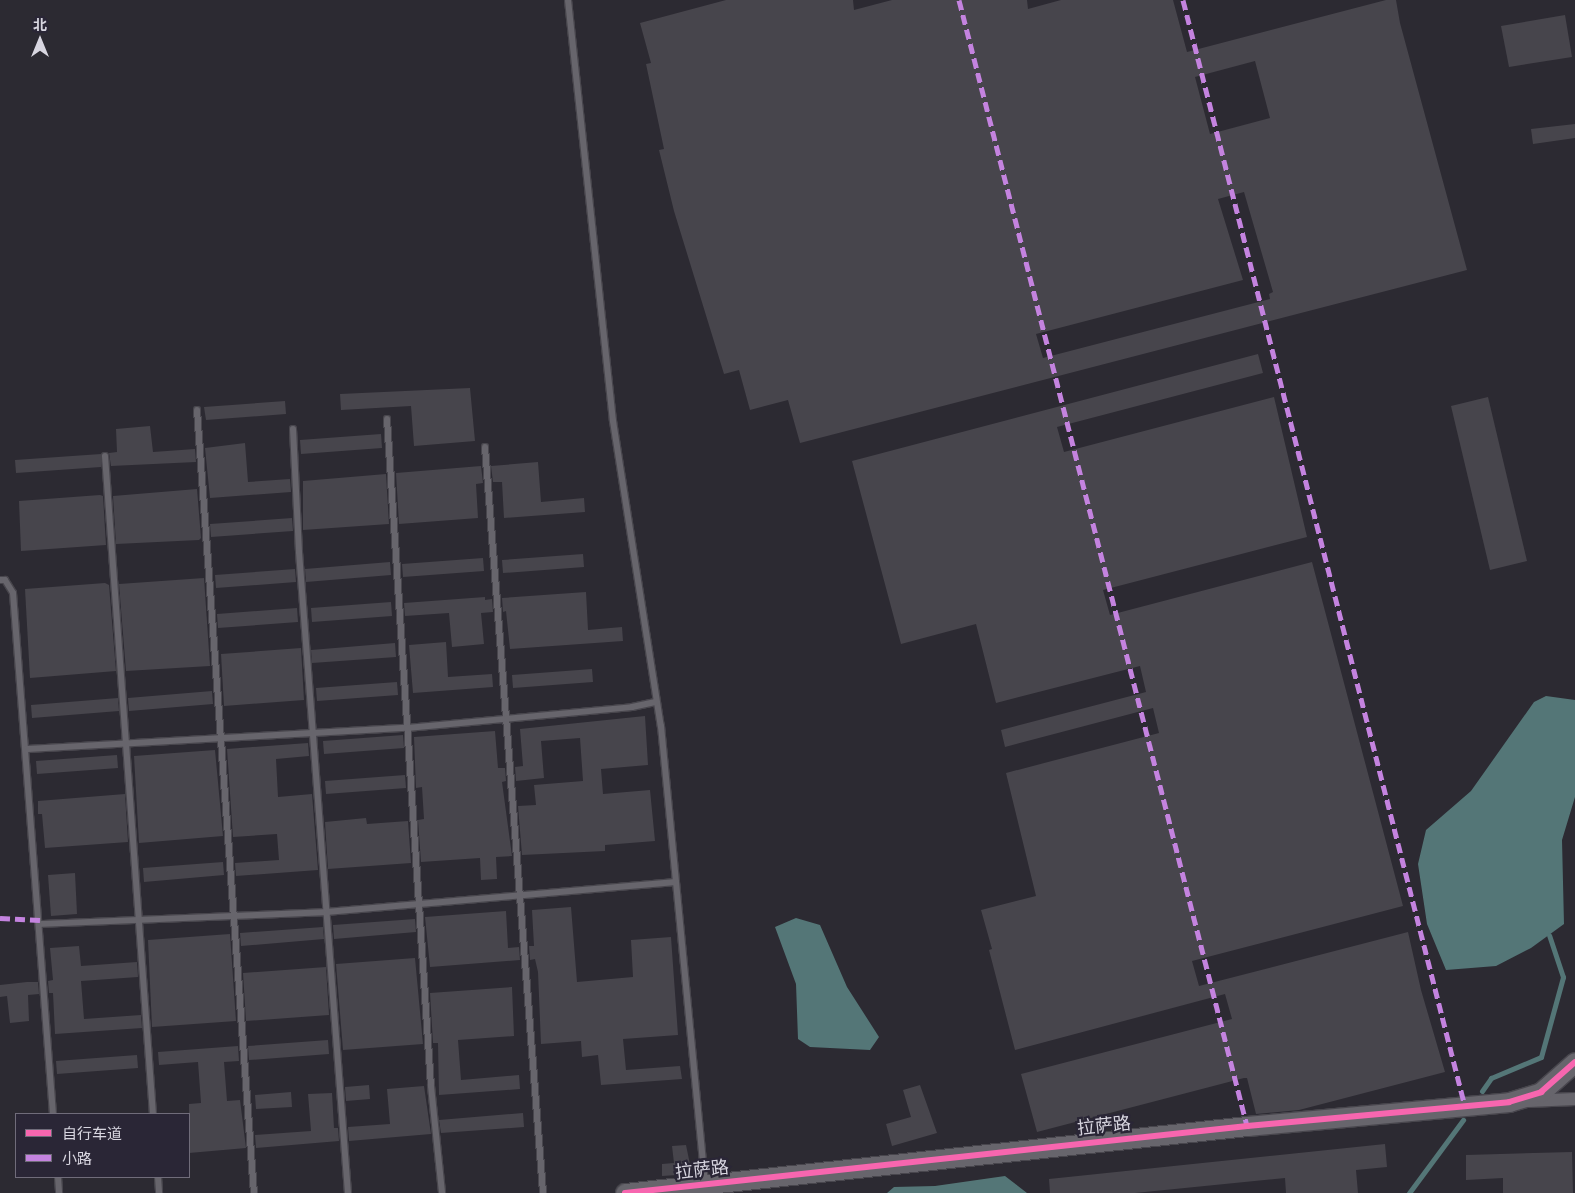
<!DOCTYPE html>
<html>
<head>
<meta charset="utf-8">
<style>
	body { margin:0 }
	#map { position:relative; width:1575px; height:1193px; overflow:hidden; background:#2c2a32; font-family:"DM Sans","Noto Sans SC",sans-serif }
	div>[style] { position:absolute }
	.water>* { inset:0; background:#547677 }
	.stream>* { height:5px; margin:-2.5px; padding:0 2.5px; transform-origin:2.5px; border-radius:2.5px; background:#547677 }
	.building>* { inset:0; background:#47454c }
	.roads { filter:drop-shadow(1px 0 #48464d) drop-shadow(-1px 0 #48464d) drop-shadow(0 1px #48464d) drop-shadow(0 -1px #48464d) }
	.lane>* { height:6px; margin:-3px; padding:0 3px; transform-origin:3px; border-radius:3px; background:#67656c }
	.street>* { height:12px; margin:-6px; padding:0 6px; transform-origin:6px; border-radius:6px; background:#67656c }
	.secondary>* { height:19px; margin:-9.5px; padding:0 9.5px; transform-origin:9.5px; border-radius:9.5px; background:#67656c }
	.quiet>* { height:5px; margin-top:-2.5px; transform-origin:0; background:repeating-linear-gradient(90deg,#c483df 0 10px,transparent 0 15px) }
	.cycleway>* { height:6px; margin:-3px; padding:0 3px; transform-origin:3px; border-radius:3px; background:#f766af }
	span { translate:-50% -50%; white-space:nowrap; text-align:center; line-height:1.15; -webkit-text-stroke:4.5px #2a2636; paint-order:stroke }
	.street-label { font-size:18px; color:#d8d6e0 }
	.legend { position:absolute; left:15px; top:1113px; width:175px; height:65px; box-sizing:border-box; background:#2a2636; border:1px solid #706c7a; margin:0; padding:6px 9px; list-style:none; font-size:15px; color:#d8d6e0 }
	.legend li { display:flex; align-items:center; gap:10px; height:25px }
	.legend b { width:25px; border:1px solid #706c7a }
	.north { position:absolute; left:15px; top:15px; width:50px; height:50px; -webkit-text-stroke:4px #2a2636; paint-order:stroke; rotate:0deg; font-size:14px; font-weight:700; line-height:20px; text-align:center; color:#d8d6e0 }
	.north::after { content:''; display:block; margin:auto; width:18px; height:22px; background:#d8d6e0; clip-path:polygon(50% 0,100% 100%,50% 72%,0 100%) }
</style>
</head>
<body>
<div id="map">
	<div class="water">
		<i style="clip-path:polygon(1546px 696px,1575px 700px,1575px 797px,1562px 840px,1564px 924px,1531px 948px,1496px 966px,1446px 970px,1427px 924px,1418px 864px,1426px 830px,1471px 791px,1534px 702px)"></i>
		<i style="clip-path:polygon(796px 918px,820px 925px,847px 987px,879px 1037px,870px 1050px,810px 1047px,798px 1039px,796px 984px,775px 927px)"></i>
		<i style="clip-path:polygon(1005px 1176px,1027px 1193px,887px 1193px,894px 1187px,935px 1186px)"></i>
	</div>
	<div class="stream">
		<i style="left:1482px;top:1091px;width:16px;rotate:-55deg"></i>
		<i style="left:1491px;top:1078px;width:54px;rotate:-22.8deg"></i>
		<i style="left:1541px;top:1057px;width:83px;rotate:-74.6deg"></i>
		<i style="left:1563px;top:977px;width:44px;rotate:-108.4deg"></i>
		<i style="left:1409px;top:1193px;width:91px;rotate:-53.5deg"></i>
	</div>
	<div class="building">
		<i style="clip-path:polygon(evenodd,726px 0,853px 0,854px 10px,892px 0,1027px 0,1028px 9px,1061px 0,1173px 0,1187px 52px,1386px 0,1396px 0,1400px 23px,1467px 270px,800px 443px,788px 400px,750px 410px,739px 370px,724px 374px,674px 211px,659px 150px,664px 149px,646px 64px,651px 63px,640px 23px,726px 0,1255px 61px,1270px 118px,1210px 134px,1195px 77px,1255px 61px,726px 0,1244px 192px,1273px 292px,1269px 294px,1270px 299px,1043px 358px,1036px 334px,1243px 280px,1218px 199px,1244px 192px)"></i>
		<i style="clip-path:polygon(1565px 15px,1572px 57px,1509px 67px,1501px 26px)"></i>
		<i style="clip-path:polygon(1575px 124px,1575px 138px,1533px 144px,1531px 129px)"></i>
		<i style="clip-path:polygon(1258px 354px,1263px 373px,1057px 427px,1064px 452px,1274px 397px,1307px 537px,1103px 590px,1110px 615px,1312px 562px,1403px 906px,1192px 961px,1199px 986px,1408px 932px,1421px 990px,1445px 1072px,1299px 1110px,1256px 1114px,1247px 1078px,1244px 1078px,1037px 1132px,1021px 1074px,1232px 1019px,1225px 994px,1015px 1050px,989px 950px,992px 949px,981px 910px,1036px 896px,1006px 773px,1159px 733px,1153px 708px,1005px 747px,1001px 730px,1146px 692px,1140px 666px,996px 703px,976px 624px,901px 644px,852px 461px)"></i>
		<i style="clip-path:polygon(470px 388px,475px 441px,414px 446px,411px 406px,341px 410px,340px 394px)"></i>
		<i style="clip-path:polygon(1488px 397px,1527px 561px,1490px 570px,1451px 406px)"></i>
		<i style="clip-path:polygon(285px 401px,286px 414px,206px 420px,204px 407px)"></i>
		<i style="clip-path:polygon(150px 426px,153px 452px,195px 449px,196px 462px,111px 466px,109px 453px,117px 452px,116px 429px)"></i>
		<i style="clip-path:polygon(381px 434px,382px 448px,301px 454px,300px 440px)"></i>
		<i style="clip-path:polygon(245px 443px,248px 482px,290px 479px,291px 492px,210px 498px,205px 448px)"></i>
		<i style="clip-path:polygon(101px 454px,101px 467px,16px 473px,15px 460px)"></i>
		<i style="clip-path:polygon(538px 462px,541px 502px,584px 498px,585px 512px,504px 518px,502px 482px,493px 482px,491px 466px)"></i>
		<i style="clip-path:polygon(481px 466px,483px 483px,476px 484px,478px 518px,399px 524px,396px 473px)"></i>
		<i style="clip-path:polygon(386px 474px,389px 524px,303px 530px,303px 481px)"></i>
		<i style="clip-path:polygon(197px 489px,201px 538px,199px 540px,116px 544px,113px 496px)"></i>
		<i style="clip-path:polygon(100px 495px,103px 496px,106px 545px,21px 551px,19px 501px)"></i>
		<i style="clip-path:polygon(292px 518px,293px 531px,211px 537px,210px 524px)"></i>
		<i style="clip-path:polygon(583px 554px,584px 567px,503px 573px,502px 560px)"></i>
		<i style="clip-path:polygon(483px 558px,484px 571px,403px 577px,402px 564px)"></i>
		<i style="clip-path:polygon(390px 562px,391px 575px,306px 582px,305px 569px)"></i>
		<i style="clip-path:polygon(295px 569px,296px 582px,216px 588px,215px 575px)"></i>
		<i style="clip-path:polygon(204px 578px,210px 666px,126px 671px,119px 584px)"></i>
		<i style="clip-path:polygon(105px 583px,109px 585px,116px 671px,30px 678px,25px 589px)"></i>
		<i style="clip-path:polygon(586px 592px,588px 630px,622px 627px,623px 641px,510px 649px,506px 611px,503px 612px,502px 598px)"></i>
		<i style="clip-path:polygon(485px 597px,485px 600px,492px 599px,493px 612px,481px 613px,484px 644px,452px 647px,449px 613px,405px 616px,404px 603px)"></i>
		<i style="clip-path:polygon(391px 602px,392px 616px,312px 622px,311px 608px)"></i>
		<i style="clip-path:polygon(297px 608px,298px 622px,218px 628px,217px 614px)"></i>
		<i style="clip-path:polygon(446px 642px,448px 677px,492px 674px,493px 687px,413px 693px,409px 645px)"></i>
		<i style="clip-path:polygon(395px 643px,396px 657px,312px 663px,311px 650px)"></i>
		<i style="clip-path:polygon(301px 648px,304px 700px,224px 706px,221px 654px)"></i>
		<i style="clip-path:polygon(592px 669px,593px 682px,513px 688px,512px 675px)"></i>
		<i style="clip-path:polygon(397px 682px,398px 695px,317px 701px,316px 688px)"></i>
		<i style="clip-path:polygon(212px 691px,213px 704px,129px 711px,128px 698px)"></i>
		<i style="clip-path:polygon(118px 698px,119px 711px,32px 718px,31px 705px)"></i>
		<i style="clip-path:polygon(645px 716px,648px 765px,601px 769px,603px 794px,650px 790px,655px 841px,605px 845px,605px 851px,522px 855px,518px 806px,536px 805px,534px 785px,583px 781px,580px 738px,541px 741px,544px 778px,516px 781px,515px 767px,523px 766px,520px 729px)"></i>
		<i style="clip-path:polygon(495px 731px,498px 768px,505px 768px,506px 781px,502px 782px,512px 856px,496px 857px,497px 879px,481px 880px,480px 858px,421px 862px,418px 820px,424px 819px,422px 787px,416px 788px,414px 737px)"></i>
		<i style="clip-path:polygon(403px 735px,404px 748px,324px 754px,323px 741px)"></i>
		<i style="clip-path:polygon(308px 743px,309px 756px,276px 759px,278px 797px,312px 794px,318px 870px,236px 876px,235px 863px,279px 860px,277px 834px,233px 837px,227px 749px)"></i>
		<i style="clip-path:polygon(215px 750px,223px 836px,139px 843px,134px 756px)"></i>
		<i style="clip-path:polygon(117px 755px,118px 768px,37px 774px,36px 761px)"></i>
		<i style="clip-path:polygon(405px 775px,406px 788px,326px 794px,325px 781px)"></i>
		<i style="clip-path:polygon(125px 794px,128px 842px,45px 848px,42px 814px,38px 814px,38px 801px)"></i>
		<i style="clip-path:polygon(366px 818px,367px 824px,408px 821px,411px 863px,328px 869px,325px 822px)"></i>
		<i style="clip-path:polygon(223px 862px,224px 875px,144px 882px,143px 868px)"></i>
		<i style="clip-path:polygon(75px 873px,77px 914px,51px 916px,48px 875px)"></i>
		<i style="clip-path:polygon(571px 907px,577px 982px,633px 977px,631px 940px,671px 937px,678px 1035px,623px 1039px,626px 1070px,680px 1066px,682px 1079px,601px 1085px,598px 1055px,582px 1057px,581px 1041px,541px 1044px,538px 972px,535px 959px,530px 960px,529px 946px,534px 946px,532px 910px)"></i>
		<i style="clip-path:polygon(506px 911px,508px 948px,519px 947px,520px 960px,430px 967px,425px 917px)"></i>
		<i style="clip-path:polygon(415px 919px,416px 932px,334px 939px,333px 925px)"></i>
		<i style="clip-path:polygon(323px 927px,324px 939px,241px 946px,240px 933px)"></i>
		<i style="clip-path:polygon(230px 934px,236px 1021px,152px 1027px,148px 940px)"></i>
		<i style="clip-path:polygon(79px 946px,81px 966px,137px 962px,138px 977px,81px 981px,84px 1019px,141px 1015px,142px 1028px,55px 1034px,53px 993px,49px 993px,48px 981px,53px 980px,50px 948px)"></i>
		<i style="clip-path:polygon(415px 958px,423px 1044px,343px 1050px,336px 964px)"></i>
		<i style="clip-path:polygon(326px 967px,329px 1015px,246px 1021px,243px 973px)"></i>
		<i style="clip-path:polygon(27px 982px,38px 982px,39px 994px,28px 995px,29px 1021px,10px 1023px,7px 996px,0 997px,0 985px)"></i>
		<i style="clip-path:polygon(512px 987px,514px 1036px,458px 1040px,461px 1080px,519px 1075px,520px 1089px,439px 1095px,438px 1043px,433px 1043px,430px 993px)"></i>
		<i style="clip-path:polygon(328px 1040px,329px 1054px,249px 1060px,248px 1046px)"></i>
		<i style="clip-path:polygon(238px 1046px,239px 1061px,224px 1062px,227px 1101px,240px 1100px,246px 1148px,189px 1153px,189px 1104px,201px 1103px,198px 1062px,159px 1065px,158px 1052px)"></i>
		<i style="clip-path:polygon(137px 1055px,138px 1068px,57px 1074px,56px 1061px)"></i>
		<i style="clip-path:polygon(369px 1085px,370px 1099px,346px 1101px,345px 1087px)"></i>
		<i style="clip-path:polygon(920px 1085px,937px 1133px,892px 1146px,886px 1124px,911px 1117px,903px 1090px)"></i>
		<i style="clip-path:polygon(424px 1086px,431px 1134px,349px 1141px,348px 1127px,390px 1124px,387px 1089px)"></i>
		<i style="clip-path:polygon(291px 1092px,292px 1107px,256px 1109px,255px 1095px)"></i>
		<i style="clip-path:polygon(332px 1093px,334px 1128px,338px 1128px,339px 1141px,256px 1148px,255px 1135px,311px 1131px,308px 1094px)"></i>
		<i style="clip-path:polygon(523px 1113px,524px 1127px,441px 1133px,439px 1120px)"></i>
		<i style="clip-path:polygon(1385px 1144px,1387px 1167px,1356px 1170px,1358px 1193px,1286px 1193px,1285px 1178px,1135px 1193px,1050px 1193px,1049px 1179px)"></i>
		<i style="clip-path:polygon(686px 1145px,692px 1174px,662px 1176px,662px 1164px,674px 1163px,672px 1146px)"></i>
		<i style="clip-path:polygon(1572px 1152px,1573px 1193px,1503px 1193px,1503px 1178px,1466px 1180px,1466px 1155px)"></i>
	</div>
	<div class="roads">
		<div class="lane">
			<i style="left:568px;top:0;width:423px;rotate:83.9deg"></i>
			<i style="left:613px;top:421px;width:309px;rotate:81.1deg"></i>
			<i style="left:661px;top:726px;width:459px;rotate:84.5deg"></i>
			<i style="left:197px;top:410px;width:785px;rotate:85.84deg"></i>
			<i style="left:387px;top:419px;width:668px;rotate:86.23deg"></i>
			<i style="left:431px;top:1086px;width:108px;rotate:84.1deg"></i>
			<i style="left:293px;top:429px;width:123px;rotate:87.2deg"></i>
			<i style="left:299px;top:552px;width:643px;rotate:85.63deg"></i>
			<i style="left:485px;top:447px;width:748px;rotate:85.55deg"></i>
			<i style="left:105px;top:456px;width:660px;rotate:85.83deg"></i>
			<i style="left:0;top:580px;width:5px"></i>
			<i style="left:5px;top:580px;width:15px;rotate:58deg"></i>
			<i style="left:13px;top:593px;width:523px;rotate:85.61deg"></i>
			<i style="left:26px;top:749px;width:382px;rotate:-3.2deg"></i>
			<i style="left:407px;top:728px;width:226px;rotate:-5.3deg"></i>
			<i style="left:632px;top:707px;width:25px;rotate:-12deg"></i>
			<i style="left:40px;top:924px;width:286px;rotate:-2.4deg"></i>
			<i style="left:326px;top:912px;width:351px;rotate:-4.9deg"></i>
			<i style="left:58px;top:1177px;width:16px;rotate:86deg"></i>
			<i style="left:158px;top:1177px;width:16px;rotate:86deg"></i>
		</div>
		<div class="street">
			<i style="left:1528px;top:1101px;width:47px;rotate:-2.4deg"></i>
		</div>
		<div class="secondary">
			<i style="left:625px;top:1193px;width:626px;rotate:-6.15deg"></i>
			<i style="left:1247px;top:1126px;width:263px;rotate:-5.2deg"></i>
			<i style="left:1509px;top:1102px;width:34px;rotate:-17deg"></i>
			<i style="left:1541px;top:1092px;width:45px;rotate:-41.4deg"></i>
		</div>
	</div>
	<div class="quiet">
		<i style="left:959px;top:0;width:1162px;rotate:75.65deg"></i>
		<i style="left:1183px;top:0;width:1141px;rotate:75.7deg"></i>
		<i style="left:0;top:918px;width:40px;rotate:2.9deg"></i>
	</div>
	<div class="cycleway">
		<i style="left:625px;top:1193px;width:626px;rotate:-6.15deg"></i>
		<i style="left:1247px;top:1126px;width:263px;rotate:-5.2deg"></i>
		<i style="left:1509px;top:1102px;width:34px;rotate:-17deg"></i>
		<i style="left:1541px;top:1092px;width:45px;rotate:-41.4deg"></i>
	</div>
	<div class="street-label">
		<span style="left:1104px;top:1126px;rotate:-6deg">拉萨路</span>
		<span style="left:702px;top:1170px;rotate:-6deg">拉萨路</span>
	</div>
	<ul class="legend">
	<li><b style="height:6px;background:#f766af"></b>自行车道</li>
	<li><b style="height:6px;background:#c483df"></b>小路</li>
	</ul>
	<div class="north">北</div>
</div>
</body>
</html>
